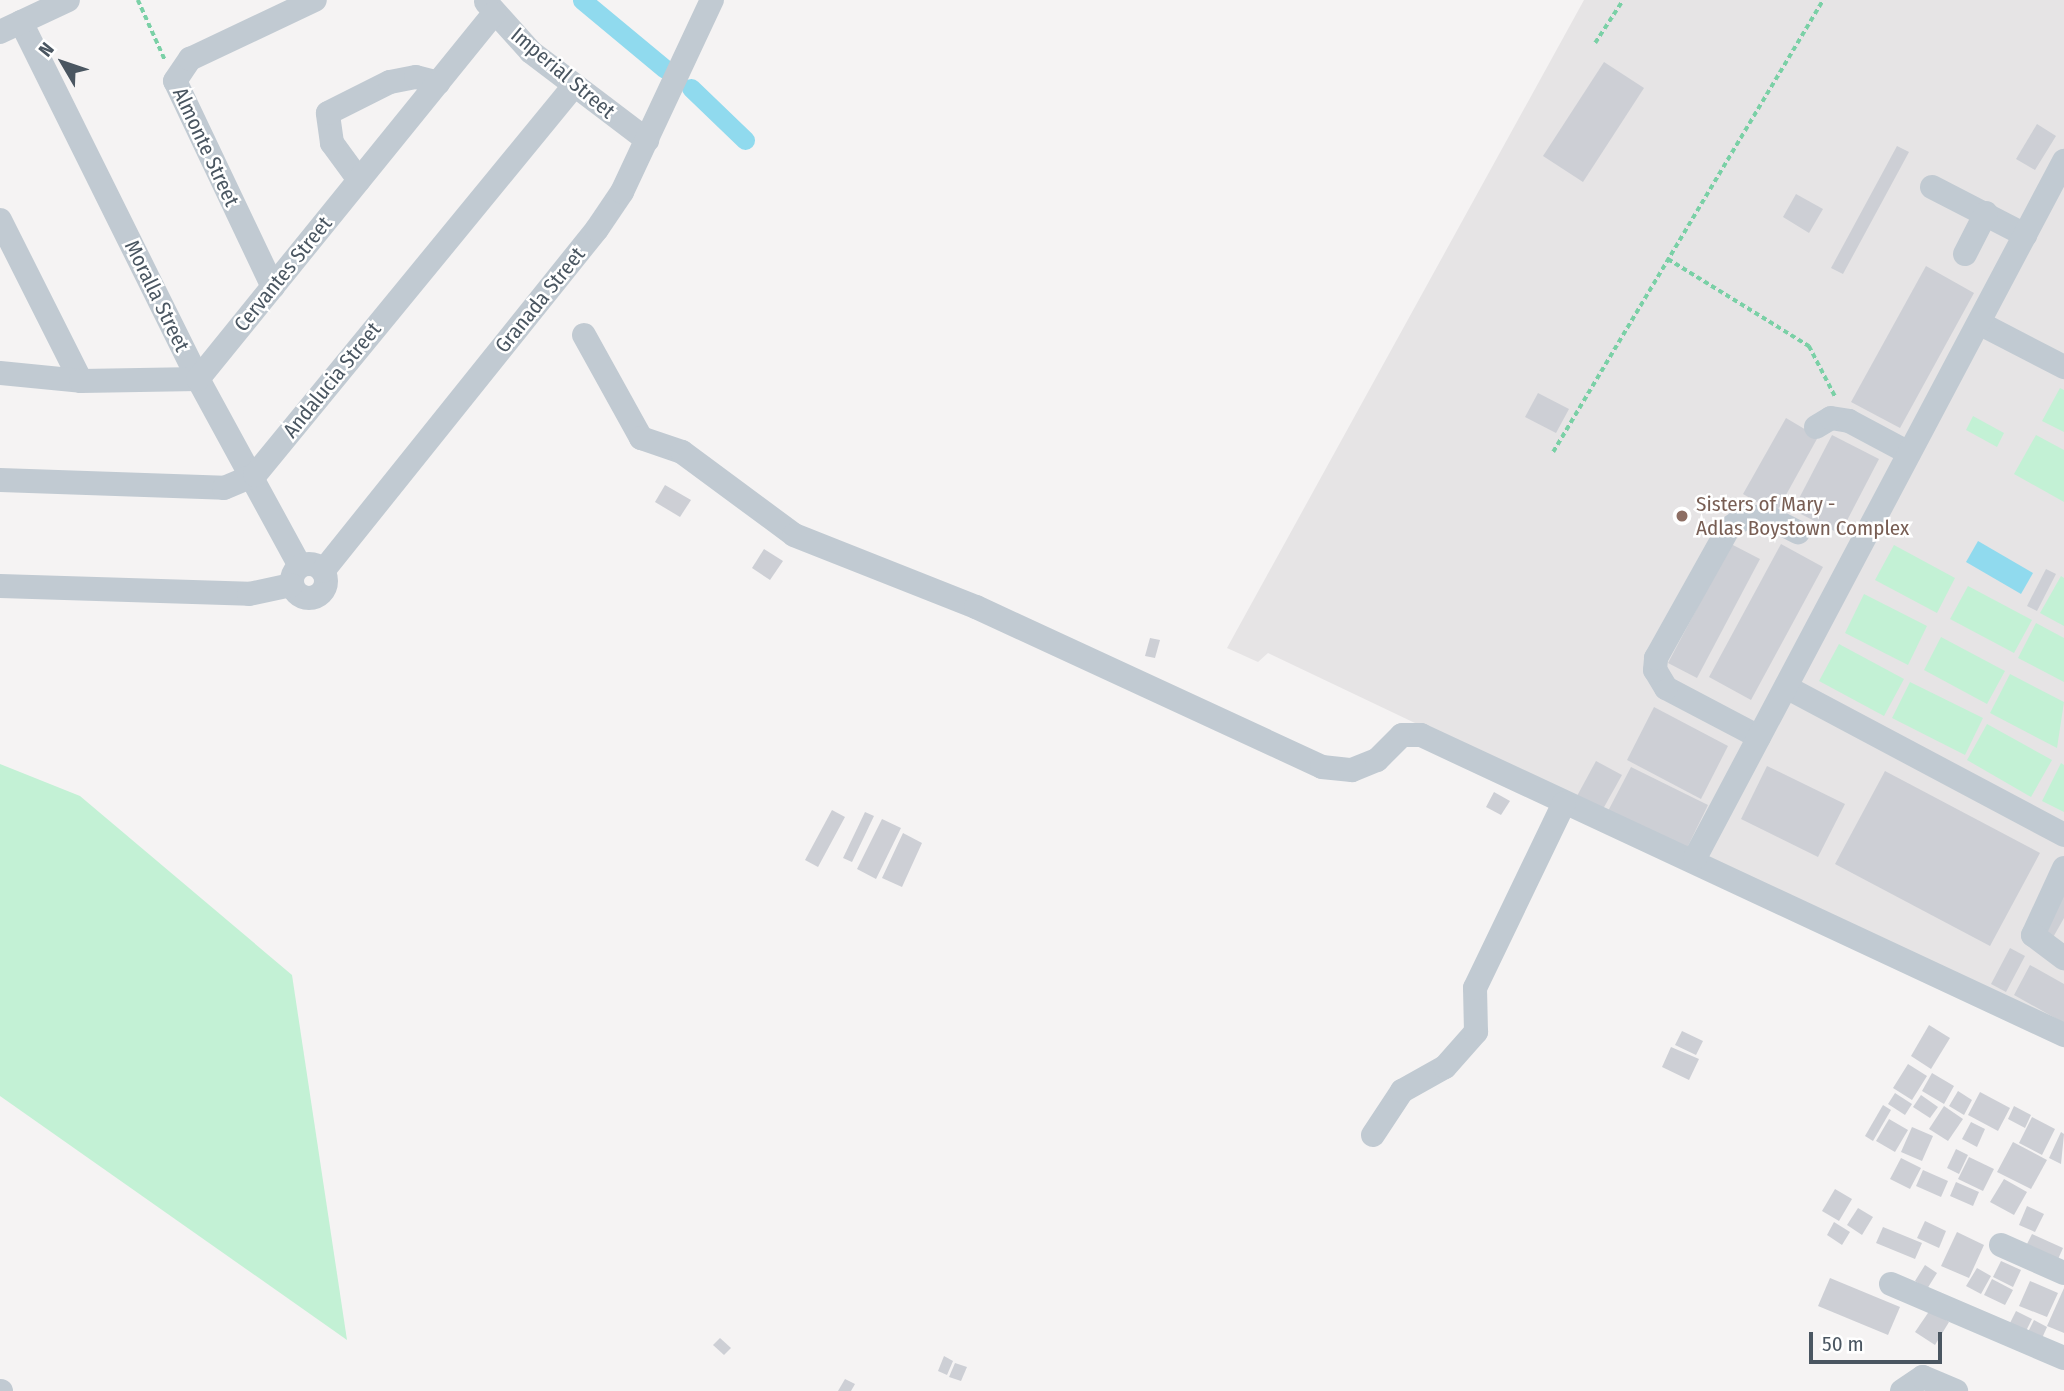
<!DOCTYPE html>
<html>
<head>
<meta charset="utf-8">
<style>
	body { margin:0 }
	#map { position:relative; width:2064px; height:1391px; overflow:hidden; background:#f5f3f3; font-family:"Fira Sans Condensed",sans-serif }
	div>[style] { position:absolute }
	.education>* { inset:0; background:#e6e4e5 }
	.green>* { inset:0; background:#c3f1d5 }
	.water>* { inset:0; background:#90daee }
	.canal>* { height:19px; margin:-9.5px; padding:0 9.5px; transform-origin:9.5px; border-radius:9.5px; background:#90daee }
	.building>* { inset:0; background:#cdcfd5 }
	.path>* { height:3.5px; margin-top:-1.75px; transform-origin:0; background:repeating-linear-gradient(90deg,#7ad0a6 0 5px,transparent 0 8.5px) }
	.minor>* { height:24px; margin:-12px; padding:0 12px; transform-origin:12px; border-radius:12px; background:#c1cad2 }
	.minor>.ring { margin:-12px; padding:0; box-sizing:content-box; background:none; border:24px solid #c1cad2; border-radius:50% }
	.dots>* { width:19px; height:19px; translate:-50% -50%; box-sizing:border-box; border:4px solid #fff; border-radius:50% }
	span { translate:-50% -50%; white-space:nowrap; text-align:center; line-height:1.15; -webkit-text-stroke:5px #fff; paint-order:stroke }
	.street-label { font-size:21px; color:#4a5661 }
	.education-label { font-size:21px; color:#785e54 }
	.left { translate:0 -50%; text-align:left }
	.north { position:absolute; left:28px; top:28px; width:70px; height:70px; -webkit-text-stroke:5px #fff; paint-order:stroke; rotate:309deg; font-size:19px; font-weight:700; line-height:28px; text-align:center; color:#4a5661 }
	.north::after { content:''; display:block; margin:auto; width:24px; height:32px; background:#4a5661; clip-path:polygon(50% 0,100% 100%,50% 72%,0 100%) }
	.scale { position:absolute; left:1809px; top:1332px; width:133px; height:32px; box-sizing:border-box; border:4px solid #4a5661; border-top:0; padding-left:9px; font-size:21px; line-height:24px; white-space:nowrap; color:#4a5661; -webkit-text-stroke:5px #fff; paint-order:stroke }
</style>
</head>
<body>
<div id="map">
	<div class="education">
		<i style="clip-path:polygon(1584px 0,2064px 0,2064px 1032px,1268px 653px,1258px 662px,1227px 648px)"></i>
	</div>
	<div class="green">
		<i style="clip-path:polygon(574px 0,589px 0,666px 63px,663px 73px)"></i>
		<i style="clip-path:polygon(2060px 388px,2064px 390px,2064px 432px,2042px 421px)"></i>
		<i style="clip-path:polygon(1973px 416px,2004px 433px,1997px 447px,1966px 430px)"></i>
		<i style="clip-path:polygon(2036px 435px,2064px 450px,2064px 502px,2014px 474px)"></i>
		<i style="clip-path:polygon(1894px 545px,1955px 578px,1937px 613px,1875px 580px)"></i>
		<i style="clip-path:polygon(2061px 576px,2064px 578px,2064px 626px,2040px 613px)"></i>
		<i style="clip-path:polygon(1968px 586px,2032px 620px,2014px 653px,1950px 619px)"></i>
		<i style="clip-path:polygon(1864px 594px,1927px 626px,1908px 665px,1845px 633px)"></i>
		<i style="clip-path:polygon(2036px 623px,2064px 638px,2064px 682px,2018px 658px)"></i>
		<i style="clip-path:polygon(1941px 637px,2005px 671px,1987px 704px,1924px 670px)"></i>
		<i style="clip-path:polygon(1839px 644px,1904px 679px,1884px 716px,1819px 681px)"></i>
		<i style="clip-path:polygon(2010px 674px,2064px 702px,2057px 748px,1990px 713px)"></i>
		<i style="clip-path:polygon(1910px 682px,1983px 718px,1965px 755px,1892px 718px)"></i>
		<i style="clip-path:polygon(1987px 724px,2052px 760px,2031px 797px,1967px 760px)"></i>
		<i style="clip-path:polygon(2061px 763px,2064px 765px,2064px 812px,2042px 801px)"></i>
		<i style="clip-path:polygon(0 764px,80px 796px,292px 975px,347px 1340px,0 1096px)"></i>
	</div>
	<div class="water">
		<i style="clip-path:polygon(1978px 541px,2033px 573px,2021px 594px,1966px 562px)"></i>
	</div>
	<div class="canal">
		<i style="left:582px;top:0;width:107px;rotate:39.7deg"></i>
		<i style="left:691px;top:88px;width:75px;rotate:43.9deg"></i>
	</div>
	<div class="building">
		<i style="clip-path:polygon(1604px 62px,1644px 88px,1583px 182px,1543px 156px)"></i>
		<i style="clip-path:polygon(2037px 124px,2056px 136px,2035px 170px,2016px 159px)"></i>
		<i style="clip-path:polygon(1897px 146px,1909px 152px,1843px 274px,1831px 268px)"></i>
		<i style="clip-path:polygon(1796px 194px,1823px 209px,1809px 233px,1783px 217px)"></i>
		<i style="clip-path:polygon(1926px 266px,1974px 293px,1900px 428px,1851px 402px)"></i>
		<i style="clip-path:polygon(1538px 393px,1569px 409px,1556px 433px,1525px 417px)"></i>
		<i style="clip-path:polygon(1786px 418px,1818px 437px,1776px 513px,1743px 494px)"></i>
		<i style="clip-path:polygon(1832px 435px,1879px 459px,1840px 534px,1793px 510px)"></i>
		<i style="clip-path:polygon(665px 485px,691px 500px,680px 517px,655px 502px)"></i>
		<i style="clip-path:polygon(1731px 544px,1760px 559px,1697px 678px,1668px 663px)"></i>
		<i style="clip-path:polygon(1781px 544px,1823px 567px,1751px 700px,1709px 677px)"></i>
		<i style="clip-path:polygon(764px 549px,783px 561px,770px 580px,752px 568px)"></i>
		<i style="clip-path:polygon(2046px 569px,2056px 574px,2037px 611px,2027px 606px)"></i>
		<i style="clip-path:polygon(1150px 638px,1160px 640px,1155px 658px,1145px 656px)"></i>
		<i style="clip-path:polygon(1654px 707px,1728px 746px,1701px 799px,1627px 760px)"></i>
		<i style="clip-path:polygon(1596px 761px,1622px 775px,1603px 809px,1577px 796px)"></i>
		<i style="clip-path:polygon(1767px 766px,1845px 804px,1818px 857px,1741px 819px)"></i>
		<i style="clip-path:polygon(1631px 767px,1708px 805px,1686px 850px,1608px 811px)"></i>
		<i style="clip-path:polygon(1885px 771px,2040px 853px,1990px 946px,1835px 864px)"></i>
		<i style="clip-path:polygon(1494px 792px,1510px 801px,1501px 815px,1486px 807px)"></i>
		<i style="clip-path:polygon(832px 810px,845px 817px,818px 867px,805px 860px)"></i>
		<i style="clip-path:polygon(865px 812px,874px 816px,852px 862px,843px 858px)"></i>
		<i style="clip-path:polygon(882px 819px,901px 828px,876px 879px,857px 869px)"></i>
		<i style="clip-path:polygon(903px 833px,922px 843px,902px 887px,882px 878px)"></i>
		<i style="clip-path:polygon(2064px 891px,2064px 918px,2051px 941px,2040px 934px)"></i>
		<i style="clip-path:polygon(2010px 948px,2025px 956px,2006px 992px,1991px 984px)"></i>
		<i style="clip-path:polygon(2030px 965px,2064px 984px,2064px 1023px,2014px 995px)"></i>
		<i style="clip-path:polygon(1929px 1025px,1950px 1038px,1931px 1069px,1911px 1056px)"></i>
		<i style="clip-path:polygon(1682px 1031px,1703px 1041px,1696px 1055px,1675px 1045px)"></i>
		<i style="clip-path:polygon(1671px 1047px,1699px 1059px,1689px 1080px,1662px 1067px)"></i>
		<i style="clip-path:polygon(1908px 1064px,1927px 1076px,1912px 1100px,1893px 1088px)"></i>
		<i style="clip-path:polygon(1932px 1073px,1954px 1086px,1944px 1104px,1922px 1091px)"></i>
		<i style="clip-path:polygon(1958px 1091px,1972px 1100px,1964px 1115px,1949px 1106px)"></i>
		<i style="clip-path:polygon(1980px 1092px,2010px 1108px,1998px 1131px,1968px 1115px)"></i>
		<i style="clip-path:polygon(1895px 1093px,1912px 1104px,1905px 1115px,1888px 1104px)"></i>
		<i style="clip-path:polygon(1921px 1095px,1938px 1107px,1930px 1118px,1913px 1107px)"></i>
		<i style="clip-path:polygon(1883px 1105px,1891px 1110px,1873px 1141px,1865px 1136px)"></i>
		<i style="clip-path:polygon(1944px 1106px,1963px 1119px,1948px 1141px,1929px 1129px)"></i>
		<i style="clip-path:polygon(2014px 1106px,2031px 1115px,2025px 1128px,2008px 1119px)"></i>
		<i style="clip-path:polygon(2032px 1117px,2055px 1129px,2042px 1155px,2019px 1143px)"></i>
		<i style="clip-path:polygon(1889px 1119px,1908px 1130px,1895px 1152px,1876px 1141px)"></i>
		<i style="clip-path:polygon(1971px 1122px,1985px 1129px,1977px 1147px,1962px 1139px)"></i>
		<i style="clip-path:polygon(1912px 1127px,1933px 1136px,1922px 1161px,1901px 1152px)"></i>
		<i style="clip-path:polygon(2061px 1132px,2064px 1134px,2061px 1164px,2049px 1158px)"></i>
		<i style="clip-path:polygon(2013px 1142px,2047px 1160px,2031px 1189px,1997px 1172px)"></i>
		<i style="clip-path:polygon(1956px 1149px,1968px 1155px,1959px 1174px,1947px 1168px)"></i>
		<i style="clip-path:polygon(1969px 1157px,1994px 1169px,1983px 1191px,1958px 1179px)"></i>
		<i style="clip-path:polygon(1901px 1158px,1921px 1168px,1910px 1189px,1890px 1179px)"></i>
		<i style="clip-path:polygon(1923px 1170px,1948px 1181px,1941px 1197px,1916px 1186px)"></i>
		<i style="clip-path:polygon(2004px 1179px,2027px 1192px,2014px 1215px,1990px 1202px)"></i>
		<i style="clip-path:polygon(1956px 1182px,1979px 1192px,1973px 1206px,1950px 1196px)"></i>
		<i style="clip-path:polygon(1835px 1189px,1852px 1199px,1839px 1221px,1822px 1211px)"></i>
		<i style="clip-path:polygon(2027px 1206px,2044px 1214px,2035px 1232px,2019px 1225px)"></i>
		<i style="clip-path:polygon(1858px 1208px,1873px 1217px,1862px 1235px,1847px 1225px)"></i>
		<i style="clip-path:polygon(1925px 1221px,1946px 1231px,1939px 1248px,1917px 1238px)"></i>
		<i style="clip-path:polygon(1834px 1222px,1850px 1232px,1842px 1245px,1827px 1235px)"></i>
		<i style="clip-path:polygon(1883px 1227px,1922px 1243px,1915px 1259px,1876px 1243px)"></i>
		<i style="clip-path:polygon(1957px 1232px,1984px 1245px,1969px 1278px,1941px 1266px)"></i>
		<i style="clip-path:polygon(2032px 1234px,2063px 1248px,2055px 1266px,2023px 1252px)"></i>
		<i style="clip-path:polygon(2001px 1261px,2021px 1270px,2013px 1287px,1993px 1277px)"></i>
		<i style="clip-path:polygon(1925px 1265px,1937px 1273px,1927px 1289px,1915px 1281px)"></i>
		<i style="clip-path:polygon(1977px 1268px,1991px 1276px,1981px 1294px,1966px 1286px)"></i>
		<i style="clip-path:polygon(1830px 1278px,1900px 1307px,1888px 1335px,1818px 1306px)"></i>
		<i style="clip-path:polygon(1992px 1279px,2013px 1290px,2005px 1305px,1984px 1295px)"></i>
		<i style="clip-path:polygon(2030px 1281px,2058px 1293px,2047px 1317px,2019px 1306px)"></i>
		<i style="clip-path:polygon(2064px 1288px,2064px 1333px,2047px 1326px)"></i>
		<i style="clip-path:polygon(1930px 1310px,1949px 1322px,1935px 1345px,1915px 1332px)"></i>
		<i style="clip-path:polygon(2016px 1311px,2032px 1319px,2025px 1333px,2009px 1325px)"></i>
		<i style="clip-path:polygon(2034px 1320px,2047px 1327px,2039px 1345px,2025px 1338px)"></i>
		<i style="clip-path:polygon(720px 1338px,731px 1348px,724px 1355px,713px 1345px)"></i>
		<i style="clip-path:polygon(944px 1356px,953px 1361px,947px 1375px,938px 1371px)"></i>
		<i style="clip-path:polygon(955px 1363px,967px 1367px,961px 1381px,949px 1377px)"></i>
		<i style="clip-path:polygon(845px 1379px,855px 1384px,851px 1391px,838px 1391px)"></i>
	</div>
	<div class="path">
		<i style="left:138px;top:0;width:66px;rotate:65.8deg"></i>
		<i style="left:1595px;top:43px;width:51px;rotate:-56.9deg"></i>
		<i style="left:1668px;top:259px;width:166px;rotate:31.7deg"></i>
		<i style="left:1809px;top:346px;width:59px;rotate:62.6deg"></i>
		<i style="left:1553px;top:452px;width:527px;rotate:-59.15deg"></i>
	</div>
	<div class="minor">
		<i style="left:486px;top:2px;width:67px;rotate:48deg"></i>
		<i style="left:531px;top:52px;width:146px;rotate:37.2deg"></i>
		<i style="left:21px;top:22px;width:398px;rotate:63.6deg"></i>
		<i style="left:198px;top:379px;width:213px;rotate:61.4deg"></i>
		<i style="left:0;top:32px;width:75px;rotate:-25.2deg"></i>
		<i style="left:359px;top:180px;width:46px;rotate:-126.1deg"></i>
		<i style="left:332px;top:143px;width:30px;rotate:-98deg"></i>
		<i style="left:328px;top:113px;width:69px;rotate:-26.6deg"></i>
		<i style="left:390px;top:82px;width:26px;rotate:-11deg"></i>
		<i style="left:416px;top:77px;width:23px;rotate:15deg"></i>
		<i style="left:1932px;top:187px;width:105px;rotate:27.3deg"></i>
		<i style="left:0;top:220px;width:180px;rotate:63.3deg"></i>
		<i style="left:1965px;top:254px;width:46px;rotate:-62.9deg"></i>
		<i style="left:273px;top:287px;width:228px;rotate:-115.4deg"></i>
		<i style="left:175px;top:81px;width:27px;rotate:-56deg"></i>
		<i style="left:190px;top:59px;width:138px;rotate:-25.3deg"></i>
		<i style="left:1979px;top:323px;width:96px;rotate:27.4deg"></i>
		<i style="left:584px;top:335px;width:118px;rotate:61deg"></i>
		<i style="left:641px;top:438px;width:43px;rotate:18.9deg"></i>
		<i style="left:682px;top:452px;width:139px;rotate:36.5deg"></i>
		<i style="left:794px;top:535px;width:196px;rotate:21.6deg"></i>
		<i style="left:976px;top:607px;width:381px;rotate:24.8deg"></i>
		<i style="left:1322px;top:767px;width:30px;rotate:6deg"></i>
		<i style="left:1352px;top:770px;width:27px;rotate:-22deg"></i>
		<i style="left:1377px;top:760px;width:35px;rotate:-45deg"></i>
		<i style="left:1402px;top:735px;width:19px"></i>
		<i style="left:1421px;top:735px;width:710px;rotate:25.01deg"></i>
		<i style="left:0;top:373px;width:81px;rotate:5.6deg"></i>
		<i style="left:81px;top:381px;width:117px;rotate:-1deg"></i>
		<i style="left:198px;top:379px;width:470px;rotate:-51deg"></i>
		<i style="left:1816px;top:427px;width:17px;rotate:-31deg"></i>
		<i style="left:1831px;top:418px;width:18px;rotate:9deg"></i>
		<i style="left:1849px;top:421px;width:68px;rotate:28.1deg"></i>
		<i style="left:0;top:480px;width:224px;rotate:2deg"></i>
		<i style="left:224px;top:488px;width:34px;rotate:-23deg"></i>
		<i style="left:255px;top:475px;width:502px;rotate:-50.66deg"></i>
		<i class="ring" style="left:292px;top:564px;width:10px;height:10px"></i>
		<i style="left:323px;top:571px;width:438px;rotate:-51.3deg"></i>
		<i style="left:597px;top:229px;width:45px;rotate:-56deg"></i>
		<i style="left:622px;top:192px;width:212px;rotate:-64.9deg"></i>
		<i style="left:0;top:586px;width:249px;rotate:1.8deg"></i>
		<i style="left:249px;top:594px;width:43px;rotate:-12.1deg"></i>
		<i style="left:1786px;top:687px;width:315px;rotate:28deg"></i>
		<i style="left:1759px;top:737px;width:105px;rotate:-152.2deg"></i>
		<i style="left:1666px;top:688px;width:21px;rotate:-121deg"></i>
		<i style="left:1655px;top:670px;width:12px;rotate:-85deg"></i>
		<i style="left:1656px;top:658px;width:148px;rotate:-60.8deg"></i>
		<i style="left:1728px;top:529px;width:19px;rotate:-35deg"></i>
		<i style="left:1744px;top:518px;width:22px;rotate:-5deg"></i>
		<i style="left:1766px;top:516px;width:36px;rotate:27deg"></i>
		<i style="left:1695px;top:858px;width:789px;rotate:-62.1deg"></i>
		<i style="left:2064px;top:868px;width:74px;rotate:114.8deg"></i>
		<i style="left:2033px;top:935px;width:39px;rotate:37deg"></i>
		<i style="left:1373px;top:1135px;width:53px;rotate:-56.6deg"></i>
		<i style="left:1402px;top:1091px;width:49px;rotate:-29.2deg"></i>
		<i style="left:1445px;top:1067px;width:47px;rotate:-48.5deg"></i>
		<i style="left:1476px;top:1032px;width:44px;rotate:-91.3deg"></i>
		<i style="left:1475px;top:988px;width:205px;rotate:-64.3deg"></i>
		<i style="left:2001px;top:1245px;width:69px;rotate:24deg"></i>
		<i style="left:1891px;top:1284px;width:188px;rotate:23.2deg"></i>
		<i style="left:0;top:1391px;width:1px"></i>
		<i style="left:1902px;top:1391px;width:25px;rotate:-34deg"></i>
		<i style="left:1923px;top:1377px;width:36px;rotate:23deg"></i>
	</div>
	<div class="dots">
		<i style="left:1682px;top:516px;background:#8d6e63"></i>
	</div>
	<div class="street-label">
		<span style="left:563px;top:73px;rotate:40deg">Imperial Street</span>
		<span style="left:206px;top:147px;rotate:65deg">Almonte Street</span>
		<span style="left:283px;top:274px;rotate:-51deg">Cervantes Street</span>
		<span style="left:157px;top:296px;rotate:64deg">Moralla Street</span>
		<span style="left:540px;top:300px;rotate:-51deg">Granada Street</span>
		<span style="left:332px;top:380px;rotate:-51deg">Andalucia Street</span>
	</div>
	<div class="education-label">
		<span class="left" style="left:1696px;top:516px">Sisters of Mary -<br>Adlas Boystown Complex</span>
	</div>
	<div class="north">N</div>
	<div class="scale">50 m</div>
</div>
</body>
</html>
